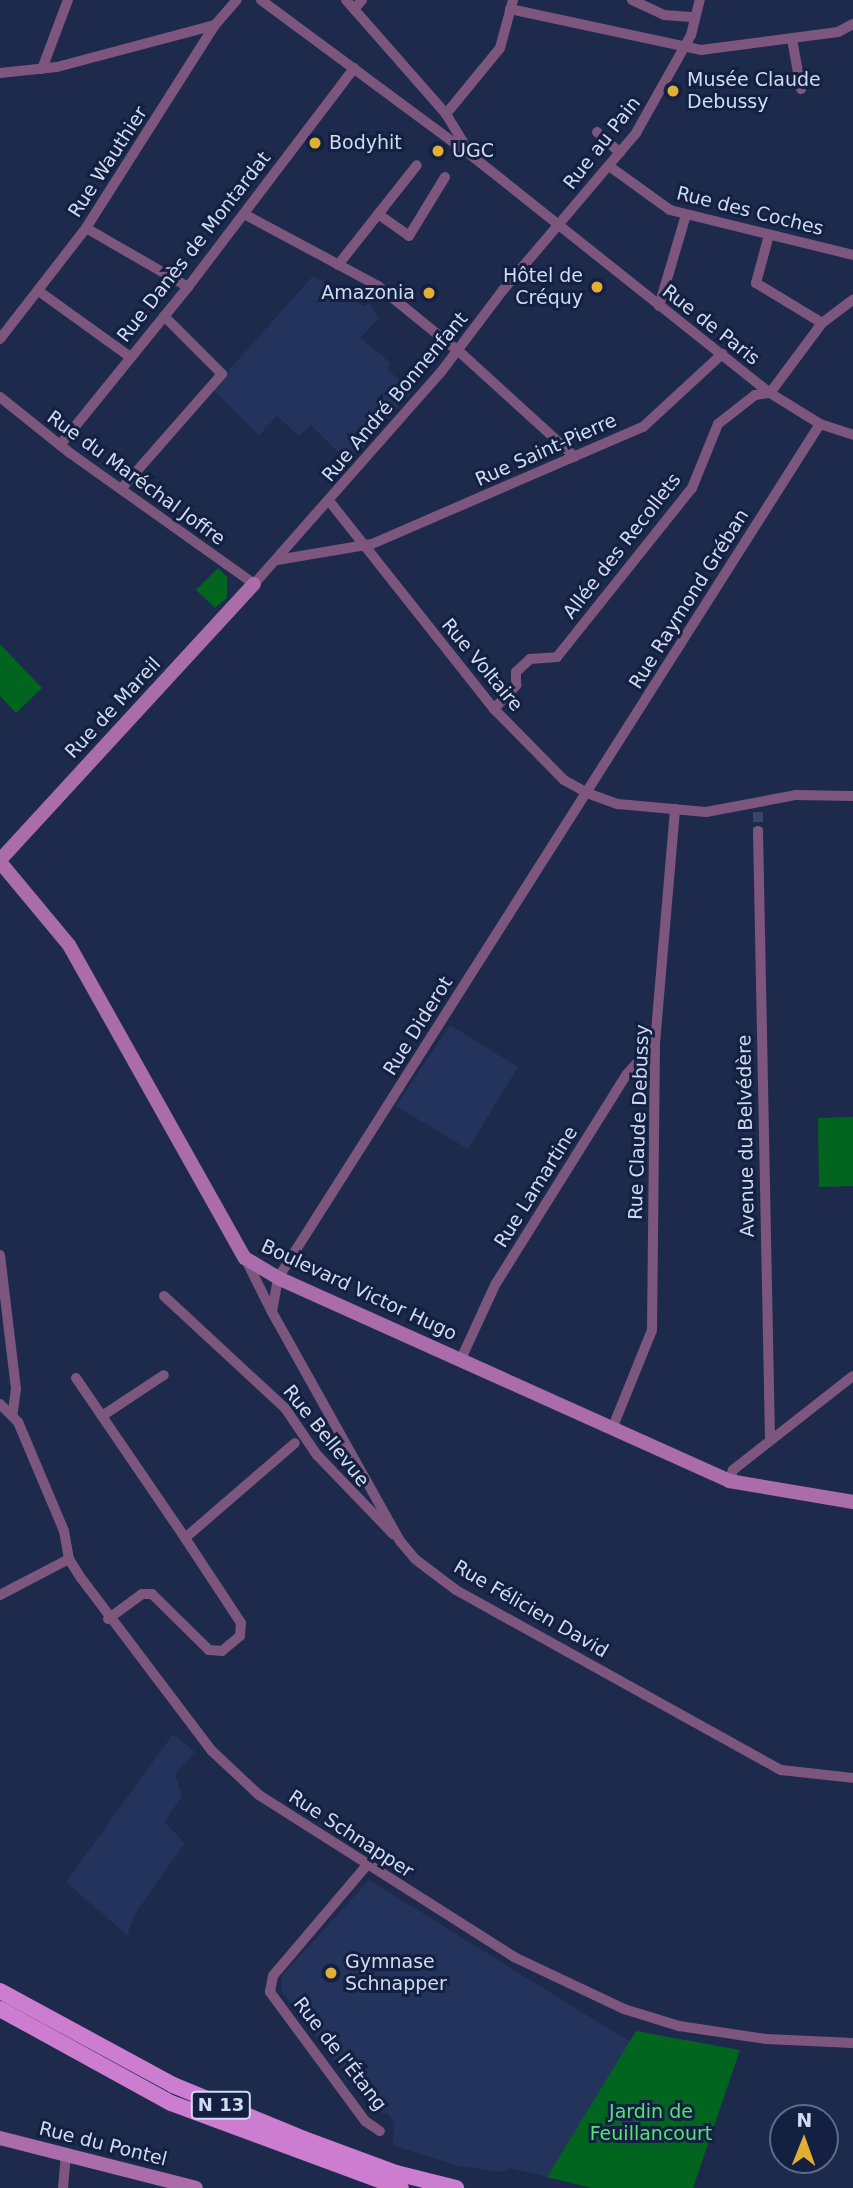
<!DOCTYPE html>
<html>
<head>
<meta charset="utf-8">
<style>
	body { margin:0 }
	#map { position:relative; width:853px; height:2188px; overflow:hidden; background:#1d2a4c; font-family:"DejaVu Sans",sans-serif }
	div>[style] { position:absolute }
	.built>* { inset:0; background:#24335b }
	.green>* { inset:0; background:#02651f }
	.street-tunnel>* { height:10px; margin-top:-5px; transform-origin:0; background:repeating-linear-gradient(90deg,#384565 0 10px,transparent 0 15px) }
	.street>* { height:10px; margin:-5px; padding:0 5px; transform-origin:5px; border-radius:5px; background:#7d567d }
	.secondary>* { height:14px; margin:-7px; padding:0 7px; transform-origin:7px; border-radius:7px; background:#aa6cab }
	.primary>* { height:16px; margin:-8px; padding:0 8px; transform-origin:8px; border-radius:8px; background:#cd7dcf }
	.dots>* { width:19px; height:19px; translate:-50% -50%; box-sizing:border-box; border:4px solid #132041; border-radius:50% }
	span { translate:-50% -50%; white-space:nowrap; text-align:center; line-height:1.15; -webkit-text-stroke:6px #132041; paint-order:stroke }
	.shield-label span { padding:2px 5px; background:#132041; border:2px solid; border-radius:5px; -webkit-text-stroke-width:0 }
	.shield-label { font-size:18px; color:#d1dbf1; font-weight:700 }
	.poi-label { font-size:19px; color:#d1dbf1 }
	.left { translate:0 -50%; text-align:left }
	.right { translate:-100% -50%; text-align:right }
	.street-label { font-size:19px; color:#d1dbf1 }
	.park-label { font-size:19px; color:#57e36e }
	.north { position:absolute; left:769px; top:2104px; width:70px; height:70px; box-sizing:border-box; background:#132041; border:2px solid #5f6b87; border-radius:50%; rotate:1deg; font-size:19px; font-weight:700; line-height:28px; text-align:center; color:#d1dbf1 }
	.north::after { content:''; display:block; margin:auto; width:24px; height:32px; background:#e0b034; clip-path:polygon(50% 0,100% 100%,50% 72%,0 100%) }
</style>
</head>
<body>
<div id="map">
	<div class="built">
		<i style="clip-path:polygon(313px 276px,365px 306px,369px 303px,379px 318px,360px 338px,391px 363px,387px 369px,412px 391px,349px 463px,311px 425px,299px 436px,277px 416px,259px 435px,212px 389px)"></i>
		<i style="clip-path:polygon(450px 1025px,518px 1067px,468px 1149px,396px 1106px)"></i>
		<i style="clip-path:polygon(173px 1734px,195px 1752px,175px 1774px,182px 1796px,164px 1822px,185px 1843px,136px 1912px,127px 1935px,66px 1882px)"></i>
		<i style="clip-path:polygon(369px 1880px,630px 2042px,547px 2177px,509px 2168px,501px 2172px,458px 2166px,392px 2145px,395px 2124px,389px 2114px,372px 2110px,282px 1992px,281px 1977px)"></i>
	</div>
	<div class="green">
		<i style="clip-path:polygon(218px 568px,227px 577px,227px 598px,215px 608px,196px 590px)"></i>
		<i style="clip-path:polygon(0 644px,42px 688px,16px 713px,0 696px)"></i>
		<i style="clip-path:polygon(853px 1117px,853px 1186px,819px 1187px,818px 1118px)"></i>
		<i style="clip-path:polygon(636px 2031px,740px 2050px,693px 2188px,592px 2188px,547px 2177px)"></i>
	</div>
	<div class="street-tunnel">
		<i style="left:758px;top:812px;width:19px;rotate:90deg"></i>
	</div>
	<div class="street">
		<i style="left:261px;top:0;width:262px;rotate:36.5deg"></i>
		<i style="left:472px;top:156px;width:381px;rotate:38.5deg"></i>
		<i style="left:770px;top:393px;width:59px;rotate:31.8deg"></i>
		<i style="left:820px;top:424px;width:35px;rotate:18deg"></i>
		<i style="left:346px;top:0;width:152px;rotate:48.7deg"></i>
		<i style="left:446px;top:114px;width:42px;rotate:58.6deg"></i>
		<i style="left:632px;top:0;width:35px;rotate:25deg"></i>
		<i style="left:664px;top:15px;width:31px;rotate:4deg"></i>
		<i style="left:354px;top:9px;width:12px;rotate:-48deg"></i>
		<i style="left:510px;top:9px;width:195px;rotate:12.1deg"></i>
		<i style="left:701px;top:50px;width:138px;rotate:-7.5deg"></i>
		<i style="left:838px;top:32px;width:17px;rotate:-28deg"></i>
		<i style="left:792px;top:39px;width:51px;rotate:79.8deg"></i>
		<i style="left:42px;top:69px;width:74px;rotate:-69.4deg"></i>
		<i style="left:0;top:73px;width:57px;rotate:-6deg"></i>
		<i style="left:57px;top:67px;width:163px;rotate:-14.9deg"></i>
		<i style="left:446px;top:114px;width:85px;rotate:-50.7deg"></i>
		<i style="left:500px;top:48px;width:50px;rotate:-74.8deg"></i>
		<i style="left:597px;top:132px;width:31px;rotate:42deg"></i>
		<i style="left:609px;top:166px;width:75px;rotate:35.8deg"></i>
		<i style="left:670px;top:210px;width:188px;rotate:13.8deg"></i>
		<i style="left:244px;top:214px;width:152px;rotate:28.2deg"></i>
		<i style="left:378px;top:286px;width:109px;rotate:39.1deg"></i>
		<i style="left:463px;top:355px;width:151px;rotate:42.3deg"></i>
		<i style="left:378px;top:214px;width:38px;rotate:35deg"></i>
		<i style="left:409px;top:236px;width:69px;rotate:-58.6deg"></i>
		<i style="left:86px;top:228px;width:118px;rotate:30deg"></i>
		<i style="left:769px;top:235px;width:50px;rotate:105.2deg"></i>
		<i style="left:756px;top:283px;width:77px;rotate:31.2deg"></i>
		<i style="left:338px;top:265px;width:127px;rotate:-51.7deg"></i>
		<i style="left:40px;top:292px;width:111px;rotate:35.8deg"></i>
		<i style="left:659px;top:306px;width:95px;rotate:-73.5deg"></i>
		<i style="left:0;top:339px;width:140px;rotate:-52.2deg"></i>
		<i style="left:86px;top:228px;width:241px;rotate:-57.6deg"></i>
		<i style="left:215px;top:25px;width:33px;rotate:-49deg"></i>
		<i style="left:0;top:397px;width:90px;rotate:38.7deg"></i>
		<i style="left:70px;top:453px;width:226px;rotate:35.4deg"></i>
		<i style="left:254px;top:584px;width:283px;rotate:-48.6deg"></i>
		<i style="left:441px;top:372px;width:103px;rotate:-52.9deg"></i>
		<i style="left:503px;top:290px;width:206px;rotate:-49.7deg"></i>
		<i style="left:636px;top:133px;width:112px;rotate:-60.7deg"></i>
		<i style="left:691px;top:35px;width:36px;rotate:-76deg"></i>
		<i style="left:820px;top:424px;width:1011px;rotate:122.4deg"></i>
		<i style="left:278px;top:1278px;width:35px;rotate:100deg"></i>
		<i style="left:272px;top:1312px;width:262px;rotate:60.8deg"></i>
		<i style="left:400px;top:1541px;width:23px;rotate:50deg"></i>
		<i style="left:415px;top:1559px;width:51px;rotate:37.1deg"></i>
		<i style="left:456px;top:1590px;width:372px;rotate:29deg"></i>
		<i style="left:781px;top:1770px;width:72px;rotate:6.3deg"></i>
		<i style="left:60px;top:445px;width:203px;rotate:-51deg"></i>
		<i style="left:188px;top:287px;width:275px;rotate:-52.8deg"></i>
		<i style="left:121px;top:489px;width:153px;rotate:-48.7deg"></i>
		<i style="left:222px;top:374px;width:82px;rotate:-135deg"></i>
		<i style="left:330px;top:502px;width:264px;rotate:51.6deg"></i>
		<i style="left:494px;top:709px;width:100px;rotate:45.4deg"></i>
		<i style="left:564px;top:780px;width:26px;rotate:29deg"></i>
		<i style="left:587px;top:793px;width:33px;rotate:20deg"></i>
		<i style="left:618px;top:804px;width:88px;rotate:5.2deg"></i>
		<i style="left:706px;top:812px;width:92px;rotate:-10.7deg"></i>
		<i style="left:796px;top:795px;width:57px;rotate:1deg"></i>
		<i style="left:277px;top:560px;width:96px;rotate:-9.6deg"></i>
		<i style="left:372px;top:544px;width:295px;rotate:-23.4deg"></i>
		<i style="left:643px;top:427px;width:108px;rotate:-42.7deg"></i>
		<i style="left:494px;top:709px;width:33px;rotate:-47deg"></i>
		<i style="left:516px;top:685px;width:13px;rotate:-90deg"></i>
		<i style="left:516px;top:672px;width:19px;rotate:-43deg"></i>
		<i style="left:530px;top:659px;width:27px;rotate:-4deg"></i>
		<i style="left:557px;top:657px;width:216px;rotate:-51.4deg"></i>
		<i style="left:692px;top:488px;width:69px;rotate:-67.9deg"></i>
		<i style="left:718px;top:424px;width:47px;rotate:-38.1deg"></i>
		<i style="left:755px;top:395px;width:15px;rotate:-8deg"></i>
		<i style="left:770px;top:393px;width:87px;rotate:-53.4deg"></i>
		<i style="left:822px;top:323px;width:39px;rotate:-37deg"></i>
		<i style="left:758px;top:831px;width:609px;rotate:88.87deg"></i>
		<i style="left:0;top:1255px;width:135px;rotate:83.2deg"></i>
		<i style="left:16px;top:1389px;width:27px;rotate:98deg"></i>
		<i style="left:245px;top:1258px;width:60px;rotate:63.4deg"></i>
		<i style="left:164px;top:1296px;width:165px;rotate:42.8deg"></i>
		<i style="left:285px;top:1408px;width:57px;rotate:55.8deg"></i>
		<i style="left:317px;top:1455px;width:110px;rotate:46.1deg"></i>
		<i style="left:461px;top:1359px;width:81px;rotate:-65.3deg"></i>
		<i style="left:495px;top:1285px;width:248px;rotate:-58deg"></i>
		<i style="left:626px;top:1075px;width:43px;rotate:-47.8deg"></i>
		<i style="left:76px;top:1378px;width:194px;rotate:55.7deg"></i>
		<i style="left:0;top:1404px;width:25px;rotate:45deg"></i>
		<i style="left:18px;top:1422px;width:118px;rotate:67.1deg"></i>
		<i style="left:64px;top:1531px;width:28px;rotate:80deg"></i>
		<i style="left:69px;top:1559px;width:22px;rotate:58deg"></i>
		<i style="left:81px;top:1578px;width:217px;rotate:52.9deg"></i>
		<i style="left:212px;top:1751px;width:64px;rotate:43.1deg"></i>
		<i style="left:259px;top:1795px;width:302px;rotate:32.4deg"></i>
		<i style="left:514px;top:1957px;width:122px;rotate:25.3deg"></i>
		<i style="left:624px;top:2009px;width:58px;rotate:17.2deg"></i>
		<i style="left:679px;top:2026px;width:88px;rotate:8.5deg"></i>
		<i style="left:766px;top:2039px;width:87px;rotate:2.6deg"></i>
		<i style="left:102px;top:1416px;width:74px;rotate:-33.5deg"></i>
		<i style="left:612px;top:1429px;width:107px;rotate:-68deg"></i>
		<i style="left:652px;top:1330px;width:287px;rotate:-89.4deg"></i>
		<i style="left:655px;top:1043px;width:235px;rotate:-85.1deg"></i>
		<i style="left:729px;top:1481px;width:12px;rotate:-70deg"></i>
		<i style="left:733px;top:1470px;width:152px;rotate:-38.1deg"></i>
		<i style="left:0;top:1595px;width:78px;rotate:-27.6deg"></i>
		<i style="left:108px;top:1619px;width:42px;rotate:-36.3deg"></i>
		<i style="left:142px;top:1594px;width:10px"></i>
		<i style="left:152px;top:1594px;width:80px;rotate:44.5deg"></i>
		<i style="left:209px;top:1650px;width:13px;rotate:4deg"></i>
		<i style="left:222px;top:1651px;width:23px;rotate:-40deg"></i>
		<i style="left:240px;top:1636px;width:13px;rotate:-86deg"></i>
		<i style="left:241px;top:1623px;width:102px;rotate:-123.4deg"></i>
		<i style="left:185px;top:1538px;width:145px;rotate:-40.8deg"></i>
		<i style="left:367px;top:1865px;width:145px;rotate:130.3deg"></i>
		<i style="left:273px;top:1976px;width:16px;rotate:101deg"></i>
		<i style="left:270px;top:1992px;width:160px;rotate:53.6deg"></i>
		<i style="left:365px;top:2121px;width:18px;rotate:34deg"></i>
		<i style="left:63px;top:2188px;width:34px;rotate:-85deg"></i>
	</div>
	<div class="secondary">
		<i style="left:0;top:860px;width:375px;rotate:-47.4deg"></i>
		<i style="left:0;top:862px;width:108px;rotate:50.3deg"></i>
		<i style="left:69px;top:945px;width:359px;rotate:60.7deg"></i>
		<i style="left:245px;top:1258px;width:39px;rotate:31deg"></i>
		<i style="left:278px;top:1278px;width:495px;rotate:24.2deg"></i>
		<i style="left:729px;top:1481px;width:126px;rotate:9.6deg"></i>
		<i style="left:0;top:2138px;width:202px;rotate:14.3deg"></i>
	</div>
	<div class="primary">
		<i style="left:0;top:1991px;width:197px;rotate:28.5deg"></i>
		<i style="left:173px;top:2085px;width:142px;rotate:22.4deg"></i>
		<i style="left:304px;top:2139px;width:98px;rotate:20.3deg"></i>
		<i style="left:396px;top:2173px;width:62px;rotate:14deg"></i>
		<i style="left:0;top:2009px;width:195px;rotate:28.8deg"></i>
		<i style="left:171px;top:2103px;width:245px;rotate:20.3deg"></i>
	</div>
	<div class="dots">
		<i style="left:673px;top:91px;background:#e0b034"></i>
		<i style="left:315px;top:143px;background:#e0b034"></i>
		<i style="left:438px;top:151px;background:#e0b034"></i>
		<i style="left:597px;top:287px;background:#e0b034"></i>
		<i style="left:429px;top:293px;background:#e0b034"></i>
		<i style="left:331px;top:1973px;background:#e0b034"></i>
	</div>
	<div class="shield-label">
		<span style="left:221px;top:2105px">N 13</span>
	</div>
	<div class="poi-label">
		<span class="left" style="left:687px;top:91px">Musée Claude<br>Debussy</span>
		<span class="left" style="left:329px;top:143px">Bodyhit</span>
		<span class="left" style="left:452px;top:151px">UGC</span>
		<span class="right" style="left:583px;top:287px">Hôtel de<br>Créquy</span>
		<span class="right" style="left:415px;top:293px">Amazonia</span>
		<span class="left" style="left:345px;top:1973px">Gymnase<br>Schnapper</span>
	</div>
	<div class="street-label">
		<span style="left:602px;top:143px;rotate:-52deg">Rue au Pain</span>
		<span style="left:108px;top:162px;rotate:-57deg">Rue Wauthier</span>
		<span style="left:750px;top:211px;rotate:14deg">Rue des Coches</span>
		<span style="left:194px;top:247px;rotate:-52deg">Rue Danès de Montardat</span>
		<span style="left:711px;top:325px;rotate:38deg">Rue de Paris</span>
		<span style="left:395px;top:397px;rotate:-50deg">Rue André Bonnenfant</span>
		<span style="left:546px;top:450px;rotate:-24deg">Rue Saint-Pierre</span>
		<span style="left:136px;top:478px;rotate:36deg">Rue du Maréchal Joffre</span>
		<span style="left:622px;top:546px;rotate:-52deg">Allée des Recollets</span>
		<span style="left:689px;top:599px;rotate:-58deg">Rue Raymond Gréban</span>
		<span style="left:482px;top:665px;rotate:50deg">Rue Voltaire</span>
		<span style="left:113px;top:708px;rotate:-47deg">Rue de Mareil</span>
		<span style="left:418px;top:1026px;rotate:-58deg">Rue Diderot</span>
		<span style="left:639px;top:1122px;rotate:-88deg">Rue Claude Debussy</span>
		<span style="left:746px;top:1136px;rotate:-91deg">Avenue du Belvédère</span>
		<span style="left:536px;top:1187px;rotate:-58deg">Rue Lamartine</span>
		<span style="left:359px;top:1290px;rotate:25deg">Boulevard Victor Hugo</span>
		<span style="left:326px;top:1436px;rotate:51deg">Rue Bellevue</span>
		<span style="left:531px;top:1609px;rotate:30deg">Rue Félicien David</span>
		<span style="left:351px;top:1834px;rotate:33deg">Rue Schnapper</span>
		<span style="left:340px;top:2054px;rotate:52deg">Rue de l'Étang</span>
		<span style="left:103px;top:2144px;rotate:14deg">Rue du Pontel</span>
	</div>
	<div class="park-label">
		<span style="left:651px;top:2123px">Jardin de<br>Feuillancourt</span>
	</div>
	<div class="north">N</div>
</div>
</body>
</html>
